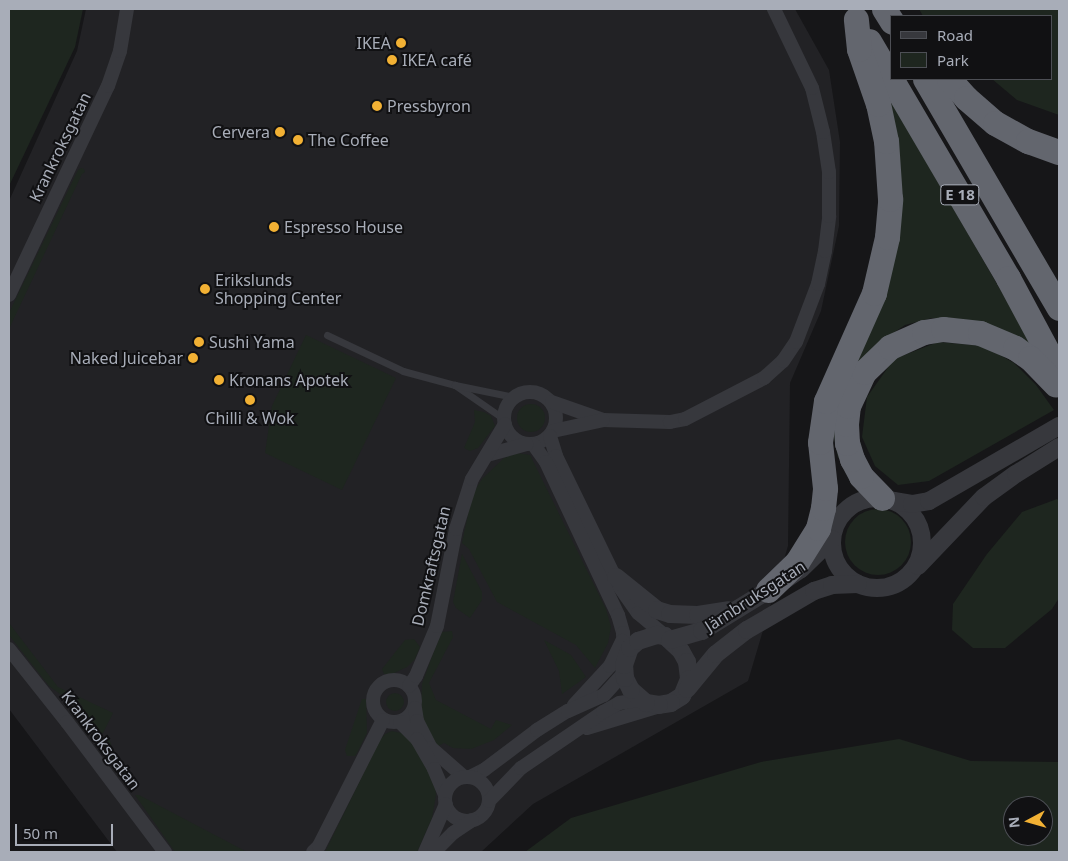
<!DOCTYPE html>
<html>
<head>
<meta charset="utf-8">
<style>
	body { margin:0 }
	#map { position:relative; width:1068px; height:861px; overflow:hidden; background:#161618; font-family:"Noto Sans",sans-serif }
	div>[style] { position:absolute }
	.built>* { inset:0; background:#222225 }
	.green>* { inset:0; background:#1e261f }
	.round { border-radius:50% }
	.service>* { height:7px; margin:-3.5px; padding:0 3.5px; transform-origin:3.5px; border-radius:3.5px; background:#37383d }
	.minor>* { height:14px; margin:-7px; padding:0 7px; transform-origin:7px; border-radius:7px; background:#37383d }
	.minor>.ring { margin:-7px; padding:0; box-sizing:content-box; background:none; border:14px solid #37383d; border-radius:50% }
	.tertiary>* { height:18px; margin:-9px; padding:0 9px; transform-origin:9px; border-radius:9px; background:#37383d }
	.tertiary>.ring { margin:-9px; padding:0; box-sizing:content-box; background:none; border:18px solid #37383d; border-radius:50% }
	.motorway>* { height:25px; margin:-12.5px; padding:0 12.5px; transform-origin:12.5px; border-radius:12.5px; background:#63666e }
	.dots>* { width:14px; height:14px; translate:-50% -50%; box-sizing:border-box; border:2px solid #111113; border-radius:50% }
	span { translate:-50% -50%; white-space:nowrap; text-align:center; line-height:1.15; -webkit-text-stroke:4px #111113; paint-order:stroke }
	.shield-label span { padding:1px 4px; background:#111113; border:1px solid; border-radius:4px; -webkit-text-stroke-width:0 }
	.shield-label { font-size:15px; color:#a8adb8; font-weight:700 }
	.poi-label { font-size:16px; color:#a8adb8 }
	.right { translate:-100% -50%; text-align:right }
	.left { translate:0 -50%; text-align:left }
	.street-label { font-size:16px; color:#a8adb8 }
	.frame { position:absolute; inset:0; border:10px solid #a8adb8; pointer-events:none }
	.legend { position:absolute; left:890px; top:15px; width:162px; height:65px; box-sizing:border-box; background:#111113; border:1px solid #4d4f55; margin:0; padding:6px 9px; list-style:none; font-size:15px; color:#a8adb8 }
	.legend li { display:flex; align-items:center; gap:10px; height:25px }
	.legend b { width:25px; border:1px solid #4d4f55 }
	.north { position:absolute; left:1003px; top:796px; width:50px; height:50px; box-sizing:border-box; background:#111113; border:1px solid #4d4f55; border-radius:50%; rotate:264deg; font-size:14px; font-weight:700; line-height:20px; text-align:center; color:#a8adb8 }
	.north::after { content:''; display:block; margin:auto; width:18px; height:22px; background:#f2b134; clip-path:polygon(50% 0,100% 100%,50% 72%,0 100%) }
	.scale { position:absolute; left:15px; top:824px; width:98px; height:22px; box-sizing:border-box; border:2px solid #a8adb8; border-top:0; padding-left:6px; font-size:15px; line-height:18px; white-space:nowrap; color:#a8adb8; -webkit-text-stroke:4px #111113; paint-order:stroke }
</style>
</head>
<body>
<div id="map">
	<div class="built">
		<i style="clip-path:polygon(86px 9px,795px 9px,829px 70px,840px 142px,839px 226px,821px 311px,790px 383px,788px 546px,748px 681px,533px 804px,481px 852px,117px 852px,9px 709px,9px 201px,77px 51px)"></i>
	</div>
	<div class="green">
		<i style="clip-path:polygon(9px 9px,83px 9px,75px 47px,9px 186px)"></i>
		<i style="clip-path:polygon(919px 9px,1059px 9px,1059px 115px,1017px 100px,992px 79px,1052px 79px,1052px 16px,923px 16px)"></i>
		<i style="clip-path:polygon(884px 89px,1037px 353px,961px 319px,932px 318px,905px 325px,874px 346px,843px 458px,838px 458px,834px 438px,834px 418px,878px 309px)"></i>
		<i style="clip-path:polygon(81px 168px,84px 169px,85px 172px,82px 174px,9px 329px,9px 313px,78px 170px)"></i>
		<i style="clip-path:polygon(306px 335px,396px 378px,342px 490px,265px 453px,272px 406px)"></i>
		<i style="clip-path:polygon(938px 342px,984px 346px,1014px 363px,1036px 385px,1054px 410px,929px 481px,898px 485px,875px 466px,862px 437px,867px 397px,894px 359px)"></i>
		<i class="round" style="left:517px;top:404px;width:28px;height:28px"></i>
		<i style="clip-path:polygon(474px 410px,484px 412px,491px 416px,495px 426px,478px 448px,470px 451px,464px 448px,475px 422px)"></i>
		<i style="clip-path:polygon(517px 453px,530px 455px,606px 609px,611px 627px,608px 643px,595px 668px,576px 645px,497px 602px,469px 549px,462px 543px,472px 495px,482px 479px,504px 458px)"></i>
		<i style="clip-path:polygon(1057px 499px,1059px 501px,1059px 598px,1052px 609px,1005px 648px,973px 648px,952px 630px,953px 604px,987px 554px,1022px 512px)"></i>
		<i class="round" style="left:845px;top:509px;width:66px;height:66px"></i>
		<i style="clip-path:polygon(462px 554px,482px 592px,482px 600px,470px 618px,456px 608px,453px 602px)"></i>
		<i style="clip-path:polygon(9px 623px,58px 687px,113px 713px,103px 733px,98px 734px,84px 716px,80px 710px,83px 707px,74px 696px,71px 698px,60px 694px,49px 686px,9px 635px)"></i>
		<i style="clip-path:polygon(452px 631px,453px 637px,429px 683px,436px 700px,491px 729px,496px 720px,512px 725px,494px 740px,471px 749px,453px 748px,444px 743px,438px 746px,424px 730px,421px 710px,422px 684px,431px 659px,442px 632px)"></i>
		<i style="clip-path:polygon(414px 639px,420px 647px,415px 659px,407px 667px,392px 674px,384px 674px,382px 669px,405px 640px)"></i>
		<i style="clip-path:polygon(544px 640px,571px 655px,586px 677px,562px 694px,559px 671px)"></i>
		<i class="round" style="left:386px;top:693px;width:18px;height:18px"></i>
		<i style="clip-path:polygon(362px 699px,366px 699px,367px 733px,357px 753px,355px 756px,347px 756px,345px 750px)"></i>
		<i style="clip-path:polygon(392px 731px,405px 734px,413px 740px,435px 782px,436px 795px,432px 818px,417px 852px,325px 852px,380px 740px,385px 734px)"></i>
		<i style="clip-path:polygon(109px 737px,112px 748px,131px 779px,129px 788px,101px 743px)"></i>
		<i style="clip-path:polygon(evenodd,899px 739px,971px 761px,1059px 762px,1059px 852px,525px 852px,571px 818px,761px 762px,899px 739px,1013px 806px,1043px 806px,1043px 836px,1013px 836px,1013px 806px)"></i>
		<i style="clip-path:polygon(135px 795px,139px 795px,247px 852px,175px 852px)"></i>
	</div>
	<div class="service">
		<i style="left:327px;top:335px;width:84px;rotate:25.3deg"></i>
		<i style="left:403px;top:371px;width:54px;rotate:15.1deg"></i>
		<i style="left:504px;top:419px;width:60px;rotate:-145.2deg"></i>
		<i style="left:455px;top:385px;width:60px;rotate:11.5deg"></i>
	</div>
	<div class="minor">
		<i style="left:9px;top:295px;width:231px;rotate:-64.7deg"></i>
		<i style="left:108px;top:86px;width:37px;rotate:-71deg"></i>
		<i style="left:120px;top:51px;width:43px;rotate:-80.5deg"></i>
		<i class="ring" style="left:504px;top:392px;width:38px;height:38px"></i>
		<i style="left:552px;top:402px;width:54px;rotate:19.4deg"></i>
		<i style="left:603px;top:420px;width:67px;rotate:1.7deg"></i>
		<i style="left:670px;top:422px;width:15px;rotate:-11deg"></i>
		<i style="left:685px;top:419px;width:89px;rotate:-27.4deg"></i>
		<i style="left:764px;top:378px;width:25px;rotate:-42deg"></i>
		<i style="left:783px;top:361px;width:23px;rotate:-56deg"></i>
		<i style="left:796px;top:342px;width:62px;rotate:-69.2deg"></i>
		<i style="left:818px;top:284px;width:34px;rotate:-78deg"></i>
		<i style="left:825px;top:251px;width:35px;rotate:-83deg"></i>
		<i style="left:829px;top:216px;width:44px;rotate:-90deg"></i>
		<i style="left:829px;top:172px;width:40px;rotate:-98.5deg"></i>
		<i style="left:823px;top:132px;width:45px;rotate:-104deg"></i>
		<i style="left:812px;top:88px;width:88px;rotate:-115.7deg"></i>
		<i style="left:553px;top:431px;width:51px;rotate:-12.4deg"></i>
		<i style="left:550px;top:436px;width:21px;rotate:73deg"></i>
		<i style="left:556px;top:456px;width:144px;rotate:64.1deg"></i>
		<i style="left:619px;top:586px;width:33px;rotate:55deg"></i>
		<i style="left:638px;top:613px;width:35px;rotate:40deg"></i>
		<i style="left:533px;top:444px;width:22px;rotate:54deg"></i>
		<i style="left:546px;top:462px;width:169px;rotate:64.8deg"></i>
		<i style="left:618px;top:615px;width:19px;rotate:74deg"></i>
		<i style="left:623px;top:633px;width:27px;rotate:88deg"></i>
		<i style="left:487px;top:455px;width:41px;rotate:-15.4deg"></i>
		<i style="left:9px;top:649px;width:93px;rotate:51.5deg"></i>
		<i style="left:67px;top:722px;width:163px;rotate:53deg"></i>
		<i class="ring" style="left:373px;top:680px;width:28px;height:28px"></i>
		<i style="left:409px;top:686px;width:12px;rotate:-55deg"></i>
		<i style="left:416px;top:676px;width:54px;rotate:-67.2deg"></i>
		<i style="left:437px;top:626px;width:99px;rotate:-78.9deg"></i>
		<i style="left:456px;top:529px;width:52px;rotate:-72.3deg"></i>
		<i style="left:472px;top:479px;width:64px;rotate:-59deg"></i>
		<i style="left:574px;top:705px;width:53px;rotate:-47.3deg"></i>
		<i style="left:610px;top:666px;width:28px;rotate:-64deg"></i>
		<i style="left:415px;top:708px;width:13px;rotate:81deg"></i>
		<i style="left:417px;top:721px;width:30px;rotate:63deg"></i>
		<i style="left:431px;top:748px;width:44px;rotate:41.3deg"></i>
		<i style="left:400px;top:722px;width:24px;rotate:45deg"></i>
		<i style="left:417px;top:739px;width:34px;rotate:60deg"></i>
		<i style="left:434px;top:769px;width:28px;rotate:67deg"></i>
		<i style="left:587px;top:728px;width:76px;rotate:-16.8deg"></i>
		<i style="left:470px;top:777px;width:16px;rotate:-27deg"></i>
		<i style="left:484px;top:770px;width:66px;rotate:-37deg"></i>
		<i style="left:537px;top:730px;width:36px;rotate:-32deg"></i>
		<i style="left:568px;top:711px;width:39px;rotate:-24deg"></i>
		<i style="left:604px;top:695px;width:31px;rotate:-48deg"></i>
		<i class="ring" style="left:445px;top:777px;width:30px;height:30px"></i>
		<i style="left:489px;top:801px;width:46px;rotate:-45.9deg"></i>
		<i style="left:521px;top:768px;width:99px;rotate:-34.3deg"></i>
		<i style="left:603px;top:712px;width:18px;rotate:-29deg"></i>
		<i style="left:619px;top:703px;width:22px;rotate:-8deg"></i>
		<i style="left:313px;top:852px;width:8px;rotate:-45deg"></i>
		<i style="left:319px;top:846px;width:141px;rotate:-63.1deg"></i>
		<i style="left:425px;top:852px;width:52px;rotate:-66.4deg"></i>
		<i style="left:434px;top:852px;width:27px;rotate:-45deg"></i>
		<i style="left:453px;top:833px;width:23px;rotate:-34deg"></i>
	</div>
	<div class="tertiary">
		<i class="ring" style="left:832px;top:498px;width:72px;height:72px"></i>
		<i style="left:894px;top:501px;width:18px;rotate:9deg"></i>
		<i style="left:912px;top:504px;width:17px;rotate:-10deg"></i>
		<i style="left:929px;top:501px;width:150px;rotate:-30deg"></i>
		<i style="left:918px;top:566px;width:95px;rotate:-46.3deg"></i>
		<i style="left:984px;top:497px;width:39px;rotate:-36deg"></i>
		<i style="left:1016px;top:474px;width:51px;rotate:-32.1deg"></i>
		<i style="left:616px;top:577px;width:53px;rotate:38.8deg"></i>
		<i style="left:657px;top:610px;width:14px;rotate:17deg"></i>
		<i style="left:670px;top:614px;width:28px;rotate:2deg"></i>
		<i style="left:698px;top:615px;width:31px;rotate:-9deg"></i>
		<i style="left:657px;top:635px;width:8px;rotate:7deg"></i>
		<i style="left:665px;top:636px;width:22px;rotate:43deg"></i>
		<i style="left:681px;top:651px;width:13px;rotate:61deg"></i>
		<i style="left:687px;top:662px;width:17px;rotate:83deg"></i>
		<i style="left:689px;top:679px;width:18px;rotate:112deg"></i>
		<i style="left:682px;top:696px;width:13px;rotate:148deg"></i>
		<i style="left:671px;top:703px;width:12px;rotate:171deg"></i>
		<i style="left:659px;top:705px;width:13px;rotate:-171deg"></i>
		<i style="left:646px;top:703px;width:20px;rotate:-139deg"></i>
		<i style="left:631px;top:690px;width:13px;rotate:-117deg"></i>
		<i style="left:625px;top:678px;width:13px;rotate:-94deg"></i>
		<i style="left:624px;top:665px;width:18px;rotate:-71deg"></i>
		<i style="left:630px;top:648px;width:11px;rotate:-41deg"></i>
		<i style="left:638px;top:641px;width:20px;rotate:-18deg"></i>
		<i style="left:670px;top:640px;width:33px;rotate:-16deg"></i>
		<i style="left:702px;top:631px;width:97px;rotate:-31.6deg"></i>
		<i style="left:785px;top:580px;width:19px;rotate:-35deg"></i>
		<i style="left:801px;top:569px;width:43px;rotate:-44.1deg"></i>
		<i style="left:687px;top:689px;width:45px;rotate:-50.4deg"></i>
		<i style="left:716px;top:654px;width:39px;rotate:-38deg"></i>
		<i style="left:747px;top:630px;width:78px;rotate:-30.2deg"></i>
		<i style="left:814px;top:591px;width:19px;rotate:-18deg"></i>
		<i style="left:832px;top:585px;width:26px;rotate:-2deg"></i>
	</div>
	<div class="motorway">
		<i style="left:884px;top:9px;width:15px;rotate:58deg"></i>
		<i style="left:869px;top:41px;width:275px;rotate:59.6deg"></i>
		<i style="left:1008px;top:278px;width:108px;rotate:61.8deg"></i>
		<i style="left:925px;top:79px;width:265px;rotate:59.7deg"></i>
		<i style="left:949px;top:79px;width:25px;rotate:48deg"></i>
		<i style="left:966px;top:98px;width:38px;rotate:41deg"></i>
		<i style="left:995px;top:123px;width:38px;rotate:29deg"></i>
		<i style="left:1028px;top:141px;width:33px;rotate:20deg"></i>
		<i style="left:882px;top:498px;width:30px;rotate:-134deg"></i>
		<i style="left:861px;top:476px;width:19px;rotate:-118deg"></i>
		<i style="left:852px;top:459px;width:17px;rotate:-107deg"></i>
		<i style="left:847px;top:443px;width:19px;rotate:-93deg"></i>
		<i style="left:846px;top:424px;width:18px;rotate:-84deg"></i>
		<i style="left:848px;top:406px;width:38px;rotate:-65deg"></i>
		<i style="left:864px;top:372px;width:36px;rotate:-44deg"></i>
		<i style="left:890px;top:347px;width:37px;rotate:-24deg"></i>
		<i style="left:924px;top:332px;width:19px;rotate:-9deg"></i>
		<i style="left:943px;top:329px;width:37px;rotate:6deg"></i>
		<i style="left:980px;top:333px;width:38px;rotate:23deg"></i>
		<i style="left:1015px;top:348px;width:18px;rotate:34deg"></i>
		<i style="left:1030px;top:358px;width:37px;rotate:46deg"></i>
		<i style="left:768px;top:590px;width:40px;rotate:-44deg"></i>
		<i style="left:797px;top:562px;width:40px;rotate:-58deg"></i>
		<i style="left:818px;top:528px;width:21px;rotate:-76deg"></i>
		<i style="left:823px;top:508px;width:20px;rotate:-84deg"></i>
		<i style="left:825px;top:488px;width:46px;rotate:-96.2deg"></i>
		<i style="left:820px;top:442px;width:41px;rotate:-81.7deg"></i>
		<i style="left:826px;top:401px;width:118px;rotate:-66deg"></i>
		<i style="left:874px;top:293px;width:57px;rotate:-76.9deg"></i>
		<i style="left:887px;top:237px;width:38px;rotate:-85deg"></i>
		<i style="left:890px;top:199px;width:58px;rotate:-93.9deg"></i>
		<i style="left:886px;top:141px;width:38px;rotate:-102deg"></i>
		<i style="left:878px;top:104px;width:58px;rotate:-109.1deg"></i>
		<i style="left:859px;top:49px;width:30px;rotate:-96deg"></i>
	</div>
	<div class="dots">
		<i style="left:401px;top:43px;background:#f2b134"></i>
		<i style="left:392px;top:60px;background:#f2b134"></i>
		<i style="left:377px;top:106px;background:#f2b134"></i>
		<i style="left:280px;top:132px;background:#f2b134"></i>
		<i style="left:298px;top:140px;background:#f2b134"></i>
		<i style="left:274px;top:227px;background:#f2b134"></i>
		<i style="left:205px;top:289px;background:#f2b134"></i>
		<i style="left:199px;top:342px;background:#f2b134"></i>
		<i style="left:193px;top:358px;background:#f2b134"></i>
		<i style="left:219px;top:380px;background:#f2b134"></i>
		<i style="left:250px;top:400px;background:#f2b134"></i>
	</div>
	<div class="shield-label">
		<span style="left:960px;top:195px">E 18</span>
	</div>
	<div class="poi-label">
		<span class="right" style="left:391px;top:43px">IKEA</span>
		<span class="left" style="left:402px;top:60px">IKEA café</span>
		<span class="left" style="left:387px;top:106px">Pressbyron</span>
		<span class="right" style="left:270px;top:132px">Cervera</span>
		<span class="left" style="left:308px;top:140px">The Coffee</span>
		<span class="left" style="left:284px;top:227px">Espresso House</span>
		<span class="left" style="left:215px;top:289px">Erikslunds<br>Shopping Center</span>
		<span class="left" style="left:209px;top:342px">Sushi Yama</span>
		<span class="right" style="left:183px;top:358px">Naked Juicebar</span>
		<span class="left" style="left:229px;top:380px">Kronans Apotek</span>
		<span style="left:250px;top:418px">Chilli &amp; Wok</span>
	</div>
	<div class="street-label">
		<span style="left:60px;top:147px;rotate:-64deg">Krankroksgatan</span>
		<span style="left:431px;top:566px;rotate:-77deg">Domkraftsgatan</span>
		<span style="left:755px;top:596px;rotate:-33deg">Järnbruksgatan</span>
		<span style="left:101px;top:740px;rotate:53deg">Krankroksgatan</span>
	</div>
	<div class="frame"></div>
	<ul class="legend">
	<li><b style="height:6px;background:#37383d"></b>Road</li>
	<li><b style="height:14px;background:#1e261f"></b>Park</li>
	</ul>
	<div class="north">N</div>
	<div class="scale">50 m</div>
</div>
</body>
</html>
